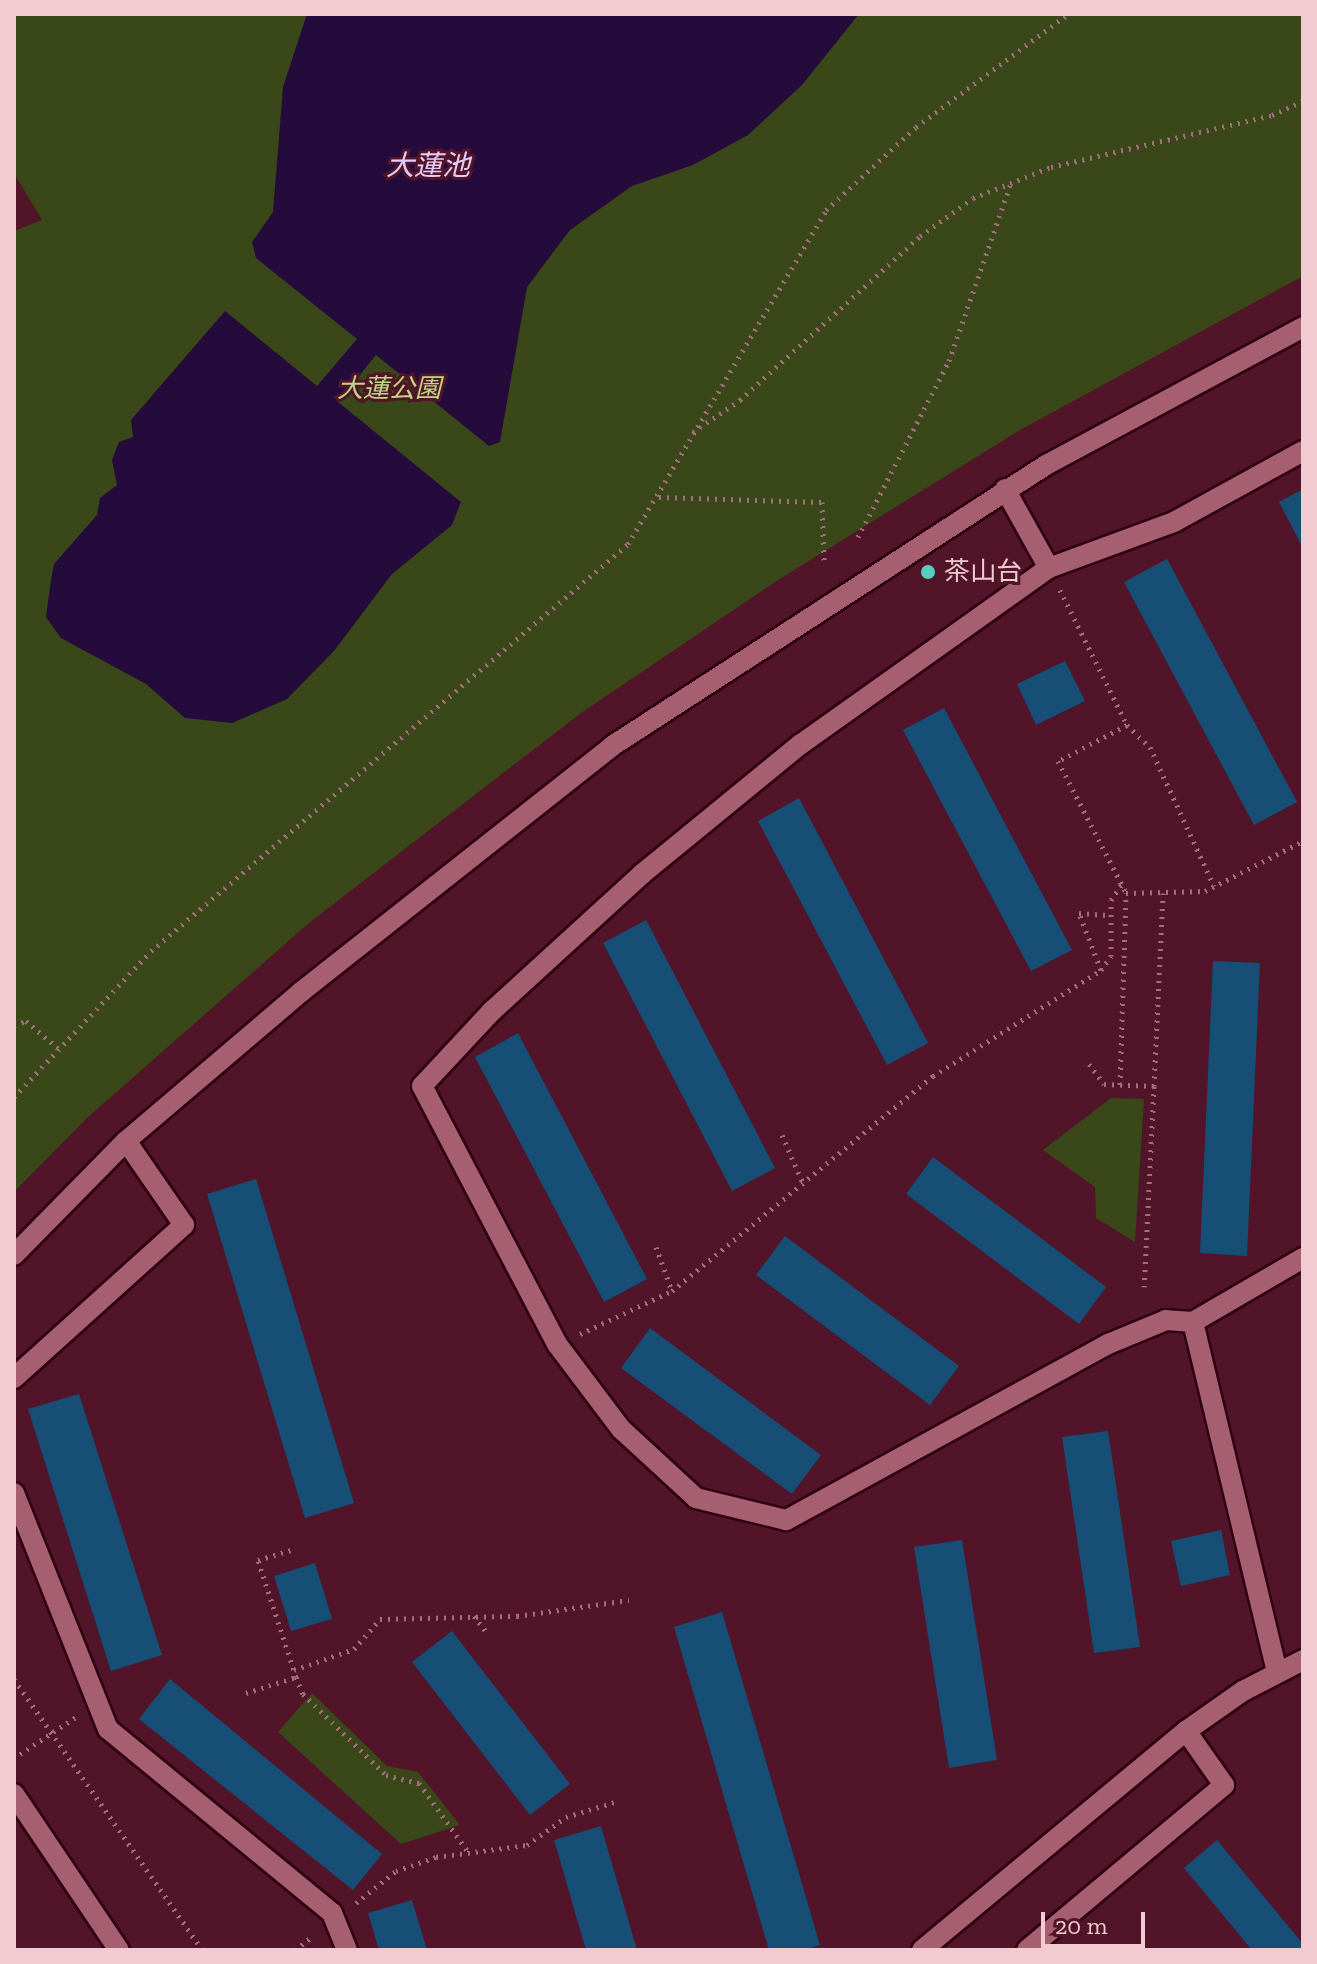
<!DOCTYPE html>
<html>
<head>
<meta charset="utf-8">
<style>
	body { margin:0 }
	#map { position:relative; width:1317px; height:1964px; overflow:hidden; background:#521428; font-family:"Zilla Slab","Noto Sans JP",serif }
	div>[style] { position:absolute }
	.green>* { inset:0; background:#394719 }
	.water>* { inset:0; background:#240b3b }
	.building>* { inset:0; background:#164e76 }
	.path>* { height:5px; margin-top:-2.5px; transform-origin:0; background:repeating-linear-gradient(90deg,#a26e7d 0 2px,transparent 0 8px) }
	.roads { filter:drop-shadow(2px 0 #2f0212) drop-shadow(-2px 0 #2f0212) drop-shadow(0 2px #2f0212) drop-shadow(0 -2px #2f0212) }
	.minor>* { height:20px; margin:-10px; padding:0 10px; transform-origin:10px; border-radius:10px; background:#a55f71 }
	.dots>* { width:22px; height:22px; translate:-50% -50%; box-sizing:border-box; border:4px solid #521428; border-radius:50% }
	span { translate:-50% -50%; white-space:nowrap; text-align:center; line-height:1.15; -webkit-text-stroke:6px #521428; paint-order:stroke }
	.park-label { font-size:26px; color:#bbd982; font-style:italic }
	.poi-label { font-size:26px; color:#f2cad2 }
	.left { translate:0 -50%; text-align:left }
	.water-label { font-size:28px; color:#e2cdfe; font-style:italic }
	.frame { position:absolute; inset:0; border:16px solid #f2cad2; pointer-events:none }
	.scale { position:absolute; left:1041px; top:1912px; width:104px; height:36px; box-sizing:border-box; border:4px solid #f2cad2; border-top:0; padding-left:10px; font-size:24px; line-height:28px; white-space:nowrap; color:#f2cad2; -webkit-text-stroke:6px #521428; paint-order:stroke }
</style>
</head>
<body>
<div id="map">
	<div class="green">
		<i style="clip-path:polygon(14px 14px,1303px 14px,1303px 276px,1020px 430px,778px 580px,581px 713px,309px 923px,88px 1117px,14px 1192px,14px 231px,42px 220px,14px 173px)"></i>
		<i style="clip-path:polygon(1111px 1098px,1144px 1099px,1135px 1242px,1096px 1218px,1095px 1187px,1043px 1150px)"></i>
		<i style="clip-path:polygon(312px 1693px,387px 1766px,418px 1772px,460px 1825px,401px 1844px,278px 1732px)"></i>
	</div>
	<div class="water">
		<i style="clip-path:polygon(307px 14px,859px 14px,802px 85px,748px 135px,693px 165px,632px 186px,570px 230px,527px 287px,500px 442px,489px 446px,376px 355px,338px 402px,461px 502px,452px 525px,392px 574px,334px 651px,287px 699px,232px 723px,185px 718px,146px 684px,61px 638px,46px 617px,51px 580px,54px 564px,97px 515px,100px 498px,117px 485px,112px 460px,119px 442px,133px 437px,131px 420px,225px 311px,317px 386px,357px 339px,256px 258px,252px 242px,273px 212px,283px 87px)"></i>
	</div>
	<div class="building">
		<i style="clip-path:polygon(1303px 489px,1303px 548px,1279px 502px)"></i>
		<i style="clip-path:polygon(1167px 559px,1297px 802px,1254px 825px,1124px 582px)"></i>
		<i style="clip-path:polygon(1065px 661px,1085px 701px,1036px 725px,1017px 684px)"></i>
		<i style="clip-path:polygon(944px 708px,1072px 950px,1031px 971px,903px 730px)"></i>
		<i style="clip-path:polygon(799px 798px,928px 1043px,887px 1065px,758px 821px)"></i>
		<i style="clip-path:polygon(646px 920px,775px 1168px,732px 1191px,603px 943px)"></i>
		<i style="clip-path:polygon(1213px 961px,1260px 963px,1247px 1256px,1200px 1253px)"></i>
		<i style="clip-path:polygon(518px 1033px,647px 1279px,604px 1302px,475px 1057px)"></i>
		<i style="clip-path:polygon(933px 1157px,1106px 1287px,1079px 1324px,906px 1194px)"></i>
		<i style="clip-path:polygon(256px 1179px,354px 1503px,305px 1518px,207px 1194px)"></i>
		<i style="clip-path:polygon(785px 1236px,959px 1366px,930px 1405px,756px 1275px)"></i>
		<i style="clip-path:polygon(650px 1328px,821px 1455px,792px 1494px,621px 1368px)"></i>
		<i style="clip-path:polygon(79px 1394px,162px 1655px,111px 1671px,28px 1409px)"></i>
		<i style="clip-path:polygon(1108px 1431px,1140px 1647px,1094px 1653px,1062px 1437px)"></i>
		<i style="clip-path:polygon(1221px 1530px,1230px 1575px,1181px 1586px,1171px 1541px)"></i>
		<i style="clip-path:polygon(962px 1540px,997px 1760px,949px 1768px,914px 1547px)"></i>
		<i style="clip-path:polygon(315px 1563px,332px 1619px,291px 1631px,274px 1576px)"></i>
		<i style="clip-path:polygon(722px 1612px,820px 1945px,804px 1950px,769px 1950px,674px 1627px)"></i>
		<i style="clip-path:polygon(452px 1631px,570px 1784px,530px 1815px,412px 1662px)"></i>
		<i style="clip-path:polygon(170px 1679px,382px 1854px,353px 1890px,139px 1719px)"></i>
		<i style="clip-path:polygon(601px 1826px,637px 1950px,586px 1950px,554px 1840px)"></i>
		<i style="clip-path:polygon(1217px 1840px,1303px 1944px,1303px 1950px,1252px 1950px,1184px 1868px)"></i>
		<i style="clip-path:polygon(412px 1900px,427px 1950px,379px 1950px,368px 1913px)"></i>
	</div>
	<div class="path">
		<i style="left:693px;top:432px;width:57px;rotate:-34.2deg"></i>
		<i style="left:740px;top:400px;width:244px;rotate:-42.3deg"></i>
		<i style="left:920px;top:236px;width:65px;rotate:-35.6deg"></i>
		<i style="left:973px;top:198px;width:84px;rotate:-21.7deg"></i>
		<i style="left:1051px;top:167px;width:227px;rotate:-13.2deg"></i>
		<i style="left:1272px;top:115px;width:34px;rotate:-24deg"></i>
		<i style="left:659px;top:497px;width:163px;rotate:1.8deg"></i>
		<i style="left:822px;top:502px;width:58px;rotate:88deg"></i>
		<i style="left:858px;top:537px;width:198px;rotate:-62.7deg"></i>
		<i style="left:949px;top:361px;width:188px;rotate:-70.8deg"></i>
		<i style="left:1060px;top:590px;width:151px;rotate:63.6deg"></i>
		<i style="left:1127px;top:725px;width:78px;rotate:152.4deg"></i>
		<i style="left:1058px;top:761px;width:148px;rotate:62.7deg"></i>
		<i style="left:1126px;top:893px;width:79px;rotate:-1.5deg"></i>
		<i style="left:1205px;top:891px;width:110px;rotate:-27deg"></i>
		<i style="left:1127px;top:725px;width:32px;rotate:44deg"></i>
		<i style="left:1150px;top:747px;width:153px;rotate:65.3deg"></i>
		<i style="left:1101px;top:970px;width:61px;rotate:-111.1deg"></i>
		<i style="left:1079px;top:913px;width:32px;rotate:4deg"></i>
		<i style="left:14px;top:1025px;width:13px;rotate:-18deg"></i>
		<i style="left:26px;top:1021px;width:43px;rotate:40.3deg"></i>
		<i style="left:1089px;top:1064px;width:25px;rotate:53deg"></i>
		<i style="left:1104px;top:1084px;width:50px;rotate:2.3deg"></i>
		<i style="left:1154px;top:1086px;width:201px;rotate:92.8deg"></i>
		<i style="left:1120px;top:1085px;width:192px;rotate:-88.2deg"></i>
		<i style="left:1154px;top:1086px;width:193px;rotate:-87.3deg"></i>
		<i style="left:14px;top:1097px;width:200px;rotate:-46.8deg"></i>
		<i style="left:151px;top:951px;width:627px;rotate:-40.47deg"></i>
		<i style="left:628px;top:544px;width:388px;rotate:-59.3deg"></i>
		<i style="left:826px;top:210px;width:122px;rotate:-42.7deg"></i>
		<i style="left:916px;top:127px;width:189px;rotate:-36.6deg"></i>
		<i style="left:782px;top:1135px;width:52px;rotate:66.4deg"></i>
		<i style="left:656px;top:1247px;width:47px;rotate:70deg"></i>
		<i style="left:580px;top:1334px;width:102px;rotate:-25.1deg"></i>
		<i style="left:672px;top:1291px;width:338px;rotate:-39.5deg"></i>
		<i style="left:933px;top:1076px;width:199px;rotate:-32.2deg"></i>
		<i style="left:1101px;top:970px;width:17px;rotate:-54deg"></i>
		<i style="left:1111px;top:956px;width:56px;rotate:-90deg"></i>
		<i style="left:1111px;top:900px;width:19px;rotate:-55deg"></i>
		<i style="left:474px;top:1616px;width:23px;rotate:52deg"></i>
		<i style="left:294px;top:1670px;width:64px;rotate:-19.3deg"></i>
		<i style="left:354px;top:1649px;width:40px;rotate:-49deg"></i>
		<i style="left:380px;top:1619px;width:137px;rotate:-1.3deg"></i>
		<i style="left:517px;top:1616px;width:113px;rotate:-8.1deg"></i>
		<i style="left:296px;top:1677px;width:18px;rotate:68deg"></i>
		<i style="left:303px;top:1694px;width:116px;rotate:44.3deg"></i>
		<i style="left:386px;top:1775px;width:34px;rotate:14deg"></i>
		<i style="left:419px;top:1783px;width:86px;rotate:54.5deg"></i>
		<i style="left:14px;top:1679px;width:330px;rotate:55.2deg"></i>
		<i style="left:246px;top:1693px;width:52px;rotate:-17.7deg"></i>
		<i style="left:296px;top:1677px;width:123px;rotate:-108deg"></i>
		<i style="left:258px;top:1560px;width:34px;rotate:-17deg"></i>
		<i style="left:20px;top:1754px;width:67px;rotate:-33.5deg"></i>
		<i style="left:356px;top:1903px;width:51px;rotate:-38.7deg"></i>
		<i style="left:396px;top:1871px;width:42px;rotate:-19.3deg"></i>
		<i style="left:436px;top:1857px;width:92px;rotate:-7.5deg"></i>
		<i style="left:527px;top:1845px;width:48px;rotate:-35.7deg"></i>
		<i style="left:566px;top:1817px;width:54px;rotate:-17.1deg"></i>
		<i style="left:295px;top:1950px;width:23px;rotate:-38deg"></i>
	</div>
	<div class="roads">
		<div class="minor">
			<i style="left:1005px;top:489px;width:90px;rotate:60.9deg"></i>
			<i style="left:14px;top:1255px;width:160px;rotate:-45.5deg"></i>
			<i style="left:126px;top:1141px;width:230px;rotate:-40.4deg"></i>
			<i style="left:301px;top:992px;width:397px;rotate:-38.3deg"></i>
			<i style="left:612px;top:746px;width:517px;rotate:-32.92deg"></i>
			<i style="left:1046px;top:465px;width:292px;rotate:-28.2deg"></i>
			<i style="left:1193px;top:1322px;width:127px;rotate:-30.2deg"></i>
			<i style="left:14px;top:1378px;width:229px;rotate:-42deg"></i>
			<i style="left:184px;top:1225px;width:102px;rotate:-124.6deg"></i>
			<i style="left:14px;top:1493px;width:254px;rotate:68.3deg"></i>
			<i style="left:108px;top:1729px;width:290px;rotate:39.4deg"></i>
			<i style="left:332px;top:1913px;width:40px;rotate:68deg"></i>
			<i style="left:1277px;top:1672px;width:360px;rotate:-103.5deg"></i>
			<i style="left:1193px;top:1322px;width:27px;rotate:-176deg"></i>
			<i style="left:1166px;top:1320px;width:63px;rotate:157.5deg"></i>
			<i style="left:1108px;top:1344px;width:367px;rotate:151.3deg"></i>
			<i style="left:786px;top:1520px;width:93px;rotate:-166.3deg"></i>
			<i style="left:696px;top:1498px;width:102px;rotate:-137.4deg"></i>
			<i style="left:621px;top:1429px;width:106px;rotate:-127deg"></i>
			<i style="left:557px;top:1344px;width:291px;rotate:-117.6deg"></i>
			<i style="left:422px;top:1086px;width:103px;rotate:-47deg"></i>
			<i style="left:492px;top:1011px;width:203px;rotate:-42.4deg"></i>
			<i style="left:642px;top:874px;width:205px;rotate:-39.3deg"></i>
			<i style="left:801px;top:744px;width:304px;rotate:-35.4deg"></i>
			<i style="left:1049px;top:568px;width:133px;rotate:-20.2deg"></i>
			<i style="left:1174px;top:522px;width:147px;rotate:-28.8deg"></i>
			<i style="left:14px;top:1794px;width:188px;rotate:56.1deg"></i>
			<i style="left:922px;top:1950px;width:343px;rotate:-39.7deg"></i>
			<i style="left:1186px;top:1731px;width:70px;rotate:-35.1deg"></i>
			<i style="left:1243px;top:1691px;width:68px;rotate:-27.3deg"></i>
			<i style="left:1027px;top:1950px;width:257px;rotate:-39.9deg"></i>
			<i style="left:1224px;top:1785px;width:66px;rotate:-125.1deg"></i>
		</div>
	</div>
	<div class="dots">
		<i style="left:928px;top:572px;background:#58cebf"></i>
	</div>
	<div class="park-label">
		<span style="left:389px;top:389px">大蓮公園</span>
	</div>
	<div class="poi-label">
		<span class="left" style="left:944px;top:572px">茶山台</span>
	</div>
	<div class="water-label">
		<span style="left:428px;top:166px">大蓮池</span>
	</div>
	<div class="frame"></div>
	<div class="scale">20 m</div>
</div>
</body>
</html>
